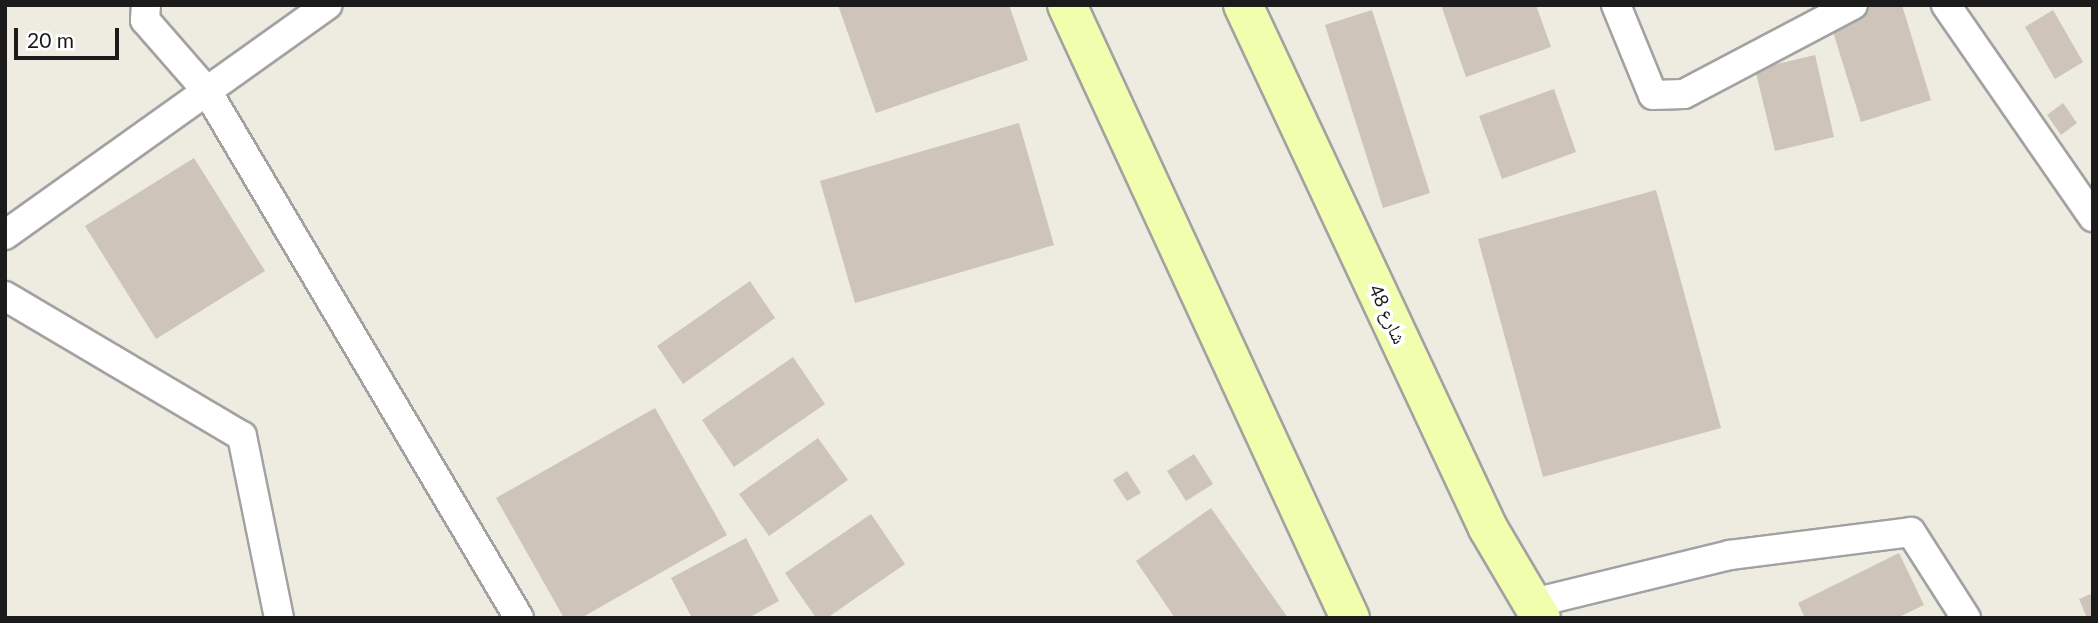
<!DOCTYPE html>
<html>
<head>
<meta charset="utf-8">
<style>
	body { margin:0 }
	#map { position:relative; width:2098px; height:623px; overflow:hidden; background:#eeebe0; font-family:Lato,"Noto Naskh Arabic",sans-serif }
	div>[style] { position:absolute }
	.building>* { inset:0; background:#cec4b9 }
	.roads { filter:drop-shadow(2px 0 #a2a2a2) drop-shadow(-2px 0 #a2a2a2) drop-shadow(0 2px #a2a2a2) drop-shadow(0 -2px #a2a2a2) }
	.street>* { height:28px; margin:-14px; padding:0 14px; transform-origin:14px; border-radius:14px; background:#fff }
	.secondary>* { height:38px; margin:-19px; padding:0 19px; transform-origin:19px; border-radius:19px; background:#f1feae }
	span { translate:-50% -50%; white-space:nowrap; text-align:center; line-height:1.15; -webkit-text-stroke:7px #fff; paint-order:stroke }
	.street-label { font-size:19px; color:#1b1b1b }
	.frame { position:absolute; inset:0; border:7px solid #1b1b1b; pointer-events:none }
	.scale { position:absolute; left:14px; top:28px; width:105px; height:32px; box-sizing:border-box; border:4px solid #1b1b1b; border-top:0; padding-left:9px; font-size:21px; line-height:24px; white-space:nowrap; color:#1b1b1b; -webkit-text-stroke:5px #fff; paint-order:stroke }
</style>
</head>
<body>
<div id="map">
	<div class="building">
		<i style="clip-path:polygon(838px 5px,1009px 5px,1028px 60px,876px 113px)"></i>
		<i style="clip-path:polygon(1441px 5px,1536px 5px,1551px 47px,1466px 77px)"></i>
		<i style="clip-path:polygon(1840px 5px,1902px 5px,1931px 100px,1861px 122px,1826px 9px)"></i>
		<i style="clip-path:polygon(1372px 10px,1430px 193px,1383px 208px,1325px 25px)"></i>
		<i style="clip-path:polygon(2053px 10px,2083px 62px,2055px 79px,2025px 27px)"></i>
		<i style="clip-path:polygon(1815px 55px,1834px 137px,1775px 151px,1755px 69px)"></i>
		<i style="clip-path:polygon(1554px 89px,1576px 152px,1502px 179px,1479px 116px)"></i>
		<i style="clip-path:polygon(2063px 103px,2077px 123px,2061px 135px,2047px 115px)"></i>
		<i style="clip-path:polygon(1019px 123px,1054px 245px,855px 303px,820px 181px)"></i>
		<i style="clip-path:polygon(194px 158px,265px 271px,156px 339px,85px 226px)"></i>
		<i style="clip-path:polygon(1656px 190px,1721px 428px,1543px 477px,1478px 239px)"></i>
		<i style="clip-path:polygon(750px 281px,775px 318px,683px 384px,657px 346px)"></i>
		<i style="clip-path:polygon(793px 357px,825px 404px,734px 467px,702px 420px)"></i>
		<i style="clip-path:polygon(655px 408px,727px 535px,581px 618px,564px 618px,496px 498px)"></i>
		<i style="clip-path:polygon(818px 438px,848px 480px,769px 536px,739px 494px)"></i>
		<i style="clip-path:polygon(1194px 454px,1213px 484px,1186px 501px,1167px 471px)"></i>
		<i style="clip-path:polygon(1127px 471px,1141px 493px,1127px 501px,1113px 480px)"></i>
		<i style="clip-path:polygon(1211px 508px,1288px 618px,1175px 618px,1136px 561px)"></i>
		<i style="clip-path:polygon(871px 514px,905px 564px,827px 618px,816px 618px,785px 573px)"></i>
		<i style="clip-path:polygon(746px 538px,779px 601px,748px 618px,692px 618px,671px 578px)"></i>
		<i style="clip-path:polygon(1899px 553px,1924px 605px,1897px 618px,1805px 618px,1798px 603px)"></i>
		<i style="clip-path:polygon(2093px 593px,2093px 618px,2087px 618px,2079px 599px)"></i>
	</div>
	<div class="roads">
		<div class="street">
			<i style="left:146px;top:5px;width:15px;rotate:94deg"></i>
			<i style="left:145px;top:20px;width:94px;rotate:48.9deg"></i>
			<i style="left:207px;top:91px;width:612px;rotate:59.37deg"></i>
			<i style="left:1616px;top:5px;width:97px;rotate:67.7deg"></i>
			<i style="left:1653px;top:95px;width:31px;rotate:-2deg"></i>
			<i style="left:1684px;top:94px;width:191px;rotate:-27.8deg"></i>
			<i style="left:1946px;top:5px;width:258px;rotate:55.3deg"></i>
			<i style="left:5px;top:235px;width:396px;rotate:-35.5deg"></i>
			<i style="left:5px;top:296px;width:275px;rotate:30.6deg"></i>
			<i style="left:242px;top:436px;width:186px;rotate:78.5deg"></i>
			<i style="left:1533px;top:603px;width:203px;rotate:-13.7deg"></i>
			<i style="left:1730px;top:555px;width:182px;rotate:-7.2deg"></i>
			<i style="left:1911px;top:532px;width:102px;rotate:57.4deg"></i>
		</div>
		<div class="secondary">
			<i style="left:1067px;top:5px;width:675px;rotate:65.22deg"></i>
			<i style="left:1243px;top:5px;width:578px;rotate:64.9deg"></i>
			<i style="left:1488px;top:528px;width:104px;rotate:59.5deg"></i>
		</div>
	</div>
	<div class="street-label">
		<span style="left:1388px;top:314px;rotate:65deg">شارع 48</span>
	</div>
	<div class="frame"></div>
	<div class="scale">20 m</div>
</div>
</body>
</html>
